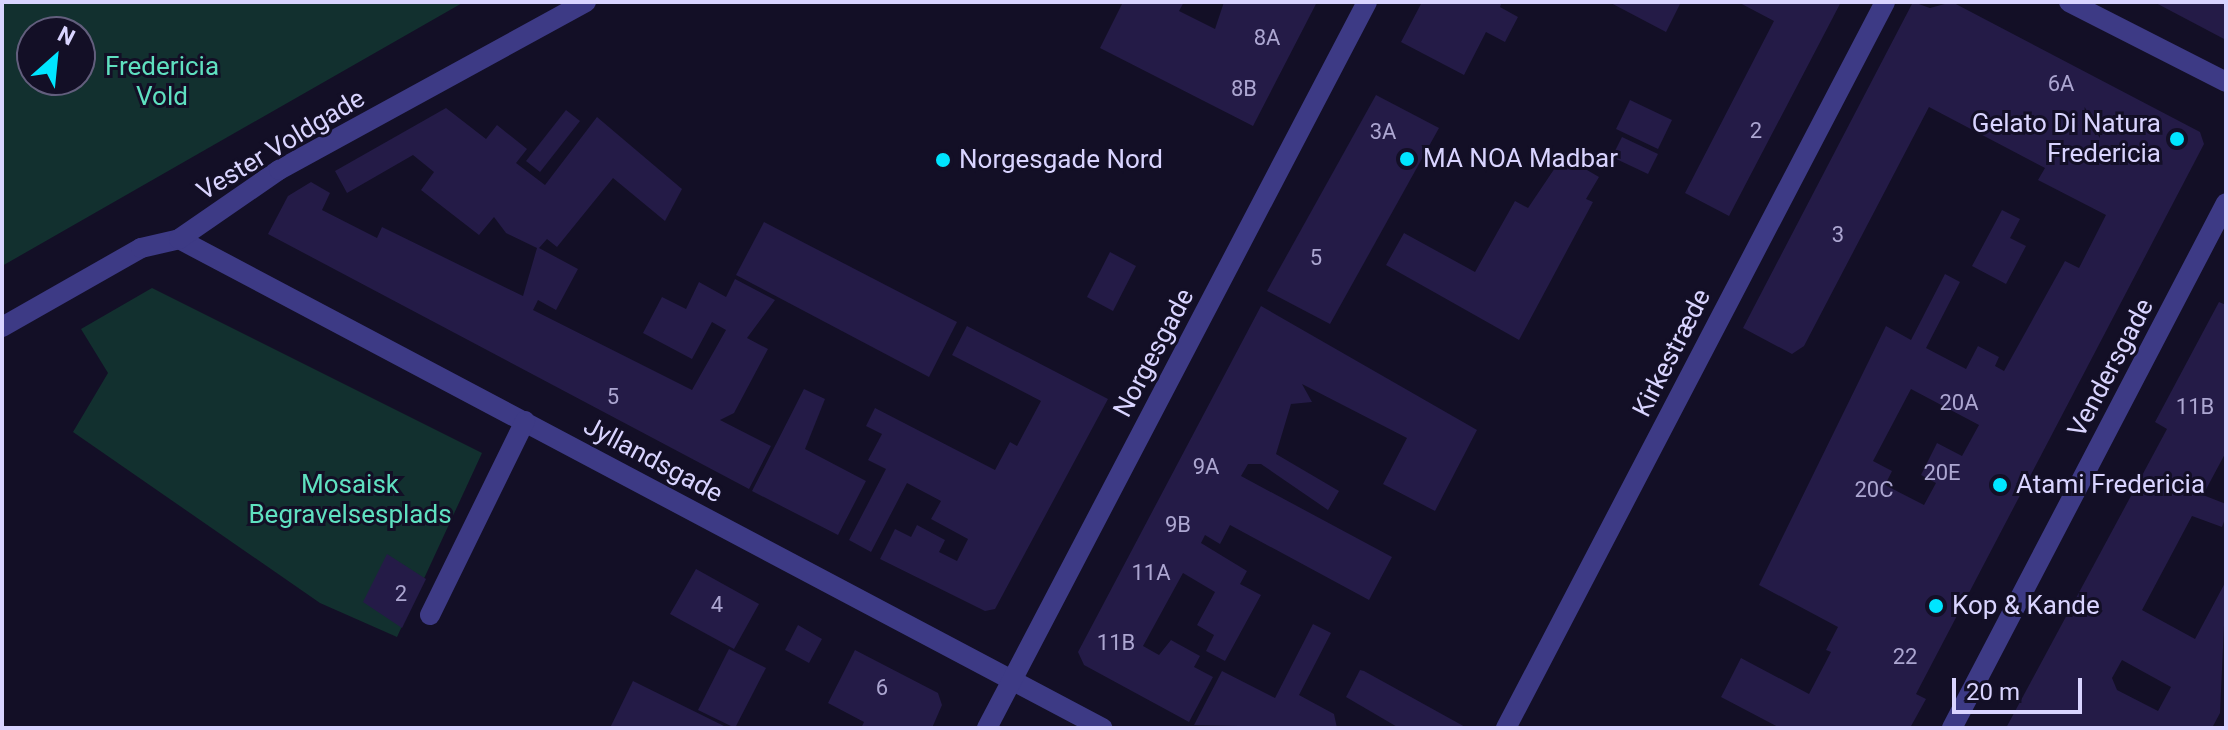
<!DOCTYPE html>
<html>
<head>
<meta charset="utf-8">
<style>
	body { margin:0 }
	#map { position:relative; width:2228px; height:730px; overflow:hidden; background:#130f26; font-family:Roboto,sans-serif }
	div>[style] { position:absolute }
	.green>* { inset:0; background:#12302f }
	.building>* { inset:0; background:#241b47 }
	.pedestrian>* { height:20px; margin:-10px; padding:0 10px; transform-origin:10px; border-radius:10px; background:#3d3a85 }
	.minor>* { height:20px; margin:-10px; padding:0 10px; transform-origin:10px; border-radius:10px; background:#3d3a85 }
	.tertiary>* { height:20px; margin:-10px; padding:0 10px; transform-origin:10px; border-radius:10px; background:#3d3a85 }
	.dots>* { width:22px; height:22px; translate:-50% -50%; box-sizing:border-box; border:4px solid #130f26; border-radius:50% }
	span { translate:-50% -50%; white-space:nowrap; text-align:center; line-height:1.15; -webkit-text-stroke:6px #130f26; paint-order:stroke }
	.number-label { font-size:22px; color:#aca6d1 }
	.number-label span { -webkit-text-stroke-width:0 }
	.park-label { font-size:26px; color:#5fe0c0 }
	.poi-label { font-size:26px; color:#d9d4ff }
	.right { translate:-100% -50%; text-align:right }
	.left { translate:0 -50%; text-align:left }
	.street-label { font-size:26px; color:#d9d4ff }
	.frame { position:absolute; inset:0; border:4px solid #d9d4ff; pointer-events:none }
	.north { position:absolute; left:16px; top:16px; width:80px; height:80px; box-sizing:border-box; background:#130f26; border:2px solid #625e7d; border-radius:50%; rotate:27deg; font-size:22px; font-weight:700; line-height:32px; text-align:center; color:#d9d4ff }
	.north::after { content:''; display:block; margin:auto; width:28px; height:36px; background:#00e5ff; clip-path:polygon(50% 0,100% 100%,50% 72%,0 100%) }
	.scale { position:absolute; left:1952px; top:678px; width:130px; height:36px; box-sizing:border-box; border:4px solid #d9d4ff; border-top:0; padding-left:10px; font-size:24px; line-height:28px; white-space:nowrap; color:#d9d4ff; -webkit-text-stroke:6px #130f26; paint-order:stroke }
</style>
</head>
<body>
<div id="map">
	<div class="green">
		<i style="clip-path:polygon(evenodd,2px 2px,464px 2px,2px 266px,2px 2px,32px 32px,80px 32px,80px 80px,32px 80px,32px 32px)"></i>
		<i style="clip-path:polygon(152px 288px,482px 453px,397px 637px,320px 603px,73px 432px,108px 373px,81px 329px)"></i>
	</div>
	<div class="building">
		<i style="clip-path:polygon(1123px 2px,1184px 2px,1179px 11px,1215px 29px,1224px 2px,1317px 2px,1253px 126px,1100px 48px)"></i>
		<i style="clip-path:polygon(1422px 2px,1502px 2px,1500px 7px,1518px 17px,1505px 42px,1486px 32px,1464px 75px,1401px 42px)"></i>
		<i style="clip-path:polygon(1609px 2px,1681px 2px,1666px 32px)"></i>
		<i style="clip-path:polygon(1738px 2px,1841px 2px,1729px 216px,1685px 193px,1774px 21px)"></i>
		<i style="clip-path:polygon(evenodd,1913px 2px,1930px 8px,1952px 2px,2200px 132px,2204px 144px,1916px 694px,1926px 699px,1910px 728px,1780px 728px,1721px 697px,1741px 658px,1809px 694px,1831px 652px,1826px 650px,1838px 627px,1759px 585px,1886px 326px,1911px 340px,1945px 274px,1960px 282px,1926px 348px,1966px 369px,1978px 346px,1999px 357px,1995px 366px,2004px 371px,2065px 261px,2079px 268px,2106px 215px,2038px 180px,2045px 168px,1929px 107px,1804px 346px,1792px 354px,1743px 328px,1913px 2px,1911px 389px,1979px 425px,1962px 456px,1937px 443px,1921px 475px,1936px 483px,1924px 505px,1885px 485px,1892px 471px,1873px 461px,1911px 389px)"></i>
		<i style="clip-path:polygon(2154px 2px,2226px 2px,2226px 40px)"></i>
		<i style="clip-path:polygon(1376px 95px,1439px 128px,1330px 324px,1267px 291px)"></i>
		<i style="clip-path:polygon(1630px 100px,1672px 120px,1658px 149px,1616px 129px)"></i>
		<i style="clip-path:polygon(446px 108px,486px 139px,497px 125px,527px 149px,516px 163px,545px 185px,597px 117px,682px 189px,665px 221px,613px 178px,557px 247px,547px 239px,539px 248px,578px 269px,556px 310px,538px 300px,533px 310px,692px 390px,726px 330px,712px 322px,692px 359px,643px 333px,662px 297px,686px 309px,699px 282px,726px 297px,735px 279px,775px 300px,747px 338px,768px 349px,734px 413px,720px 420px,771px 446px,749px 489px,268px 234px,288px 196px,311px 182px,330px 193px,322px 210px,377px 238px,382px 227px,523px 296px,537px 248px,506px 233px,494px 217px,479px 235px,421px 190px,434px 172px,413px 155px,347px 193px,335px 171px)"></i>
		<i style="clip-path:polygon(566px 110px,580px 121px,540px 172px,526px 161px)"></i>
		<i style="clip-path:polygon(1622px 137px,1658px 154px,1648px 174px,1612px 157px)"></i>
		<i style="clip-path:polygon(1563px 156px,1599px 177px,1586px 199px,1593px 202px,1519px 340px,1386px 265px,1404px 233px,1475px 272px,1515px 201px,1528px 208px)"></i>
		<i style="clip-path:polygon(2002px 210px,2020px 219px,2010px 238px,2026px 246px,2006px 284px,1972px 266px)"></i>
		<i style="clip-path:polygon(764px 222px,957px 322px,929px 377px,736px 275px)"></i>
		<i style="clip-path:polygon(1110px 252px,1136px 266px,1113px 311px,1087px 297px)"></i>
		<i style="clip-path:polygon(evenodd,2219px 302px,2226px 305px,2226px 452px,2203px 495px,2226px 504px,2226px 516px,2222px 527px,2192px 516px,2142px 610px,2195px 639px,2226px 581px,2220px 713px,2212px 728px,2006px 728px,2167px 429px,2155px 422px,2219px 302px,2122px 660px,2171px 687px,2158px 711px,2117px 690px,2112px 678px,2122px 660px)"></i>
		<i style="clip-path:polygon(1261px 306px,1477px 430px,1435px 511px,1383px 484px,1407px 438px,1302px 384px,1312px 402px,1291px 404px,1276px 454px,1339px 491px,1328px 510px,1261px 464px,1248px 464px,1241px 476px,1392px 557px,1369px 600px,1230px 525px,1220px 544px,1205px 535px,1201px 543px,1247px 571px,1240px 584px,1261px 595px,1225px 661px,1206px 651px,1214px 635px,1197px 625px,1215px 592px,1183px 573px,1143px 646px,1159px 655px,1171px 640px,1200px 656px,1194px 667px,1213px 677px,1189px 722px,1084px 665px,1078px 652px)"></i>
		<i style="clip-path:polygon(967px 326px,1108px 399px,995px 609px,985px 611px,880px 559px,895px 529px,911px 537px,917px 525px,945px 540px,939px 552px,957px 561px,968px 539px,931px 519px,941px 501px,907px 483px,871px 552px,849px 540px,886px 469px,868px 460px,882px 434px,866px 426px,875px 408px,995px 470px,1010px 442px,1017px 446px,1041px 401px,952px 355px)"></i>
		<i style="clip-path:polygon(804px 389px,825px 399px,805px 449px,866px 481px,838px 535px,752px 491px)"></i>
		<i style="clip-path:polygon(387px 554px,426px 579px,402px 628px,363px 602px)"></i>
		<i style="clip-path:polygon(696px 569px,759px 604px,734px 649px,670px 614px)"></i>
		<i style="clip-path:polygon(1313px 624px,1331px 633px,1299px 695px,1334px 714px,1337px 728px,1194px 725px,1222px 671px,1275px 698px)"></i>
		<i style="clip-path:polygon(798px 625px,822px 639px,809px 663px,785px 650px)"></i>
		<i style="clip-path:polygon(729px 649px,766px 668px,735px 728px,698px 710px)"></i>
		<i style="clip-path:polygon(855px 650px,938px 693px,942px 705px,932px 728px,861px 728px,864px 722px,828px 703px)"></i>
		<i style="clip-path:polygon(1360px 670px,1364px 671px,1467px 728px,1399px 728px,1346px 697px)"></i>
		<i style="clip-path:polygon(633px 681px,728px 728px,610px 728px)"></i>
	</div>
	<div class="pedestrian">
		<i style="left:1952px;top:728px;width:592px;rotate:-62.44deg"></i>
	</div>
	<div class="minor">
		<i style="left:179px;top:239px;width:1045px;rotate:27.91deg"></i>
		<i style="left:2px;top:327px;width:160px;rotate:-29.6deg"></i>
		<i style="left:141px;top:248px;width:39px;rotate:-13deg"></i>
		<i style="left:179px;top:239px;width:121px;rotate:-34.6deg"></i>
		<i style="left:279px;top:170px;width:350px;rotate:-28.7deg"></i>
		<i style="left:430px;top:615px;width:216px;rotate:-63.9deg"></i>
		<i style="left:1506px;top:728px;width:819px;rotate:-62.43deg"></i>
	</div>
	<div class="tertiary">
		<i style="left:2069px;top:2px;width:176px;rotate:27deg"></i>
		<i style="left:987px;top:728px;width:819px;rotate:-62.37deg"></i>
	</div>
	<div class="dots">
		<i style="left:2177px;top:139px;background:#00e5ff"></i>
		<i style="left:1407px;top:159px;background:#00e5ff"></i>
		<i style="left:943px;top:160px;background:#00e5ff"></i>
		<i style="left:2000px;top:485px;background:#00e5ff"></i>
		<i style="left:1936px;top:606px;background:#00e5ff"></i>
	</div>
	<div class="number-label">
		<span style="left:1267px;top:38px">8A</span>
		<span style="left:2061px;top:84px">6A</span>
		<span style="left:1244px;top:89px">8B</span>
		<span style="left:1756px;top:131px">2</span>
		<span style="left:1383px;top:132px">3A</span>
		<span style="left:1838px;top:235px">3</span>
		<span style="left:1316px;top:258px">5</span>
		<span style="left:613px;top:397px">5</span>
		<span style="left:1959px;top:403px">20A</span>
		<span style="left:2195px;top:407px">11B</span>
		<span style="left:1206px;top:467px">9A</span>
		<span style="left:1942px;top:473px">20E</span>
		<span style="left:1874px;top:490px">20C</span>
		<span style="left:1178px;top:525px">9B</span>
		<span style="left:1151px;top:573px">11A</span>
		<span style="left:401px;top:594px">2</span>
		<span style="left:717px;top:605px">4</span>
		<span style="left:1116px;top:643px">11B</span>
		<span style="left:1905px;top:657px">22</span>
		<span style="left:882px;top:688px">6</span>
	</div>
	<div class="park-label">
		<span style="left:162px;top:82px">Fredericia<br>Vold</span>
		<span style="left:350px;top:500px">Mosaisk<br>Begravelsesplads</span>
	</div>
	<div class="poi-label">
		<span class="right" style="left:2161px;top:139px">Gelato Di Natura<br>Fredericia</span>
		<span class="left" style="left:1423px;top:159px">MA NOA Madbar</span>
		<span class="left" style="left:959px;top:160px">Norgesgade Nord</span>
		<span class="left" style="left:2016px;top:485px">Atami Fredericia</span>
		<span class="left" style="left:1952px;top:606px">Kop &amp; Kande</span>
	</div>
	<div class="street-label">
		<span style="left:281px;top:145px;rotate:-31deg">Vester Voldgade</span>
		<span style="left:1154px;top:353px;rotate:-62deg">Norgesgade</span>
		<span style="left:1672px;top:353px;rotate:-63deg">Kirkestræde</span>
		<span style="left:2111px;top:368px;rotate:-62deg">Vendersgade</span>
		<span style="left:653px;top:460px;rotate:28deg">Jyllandsgade</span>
	</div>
	<div class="frame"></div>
	<div class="north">N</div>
	<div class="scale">20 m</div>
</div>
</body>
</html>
